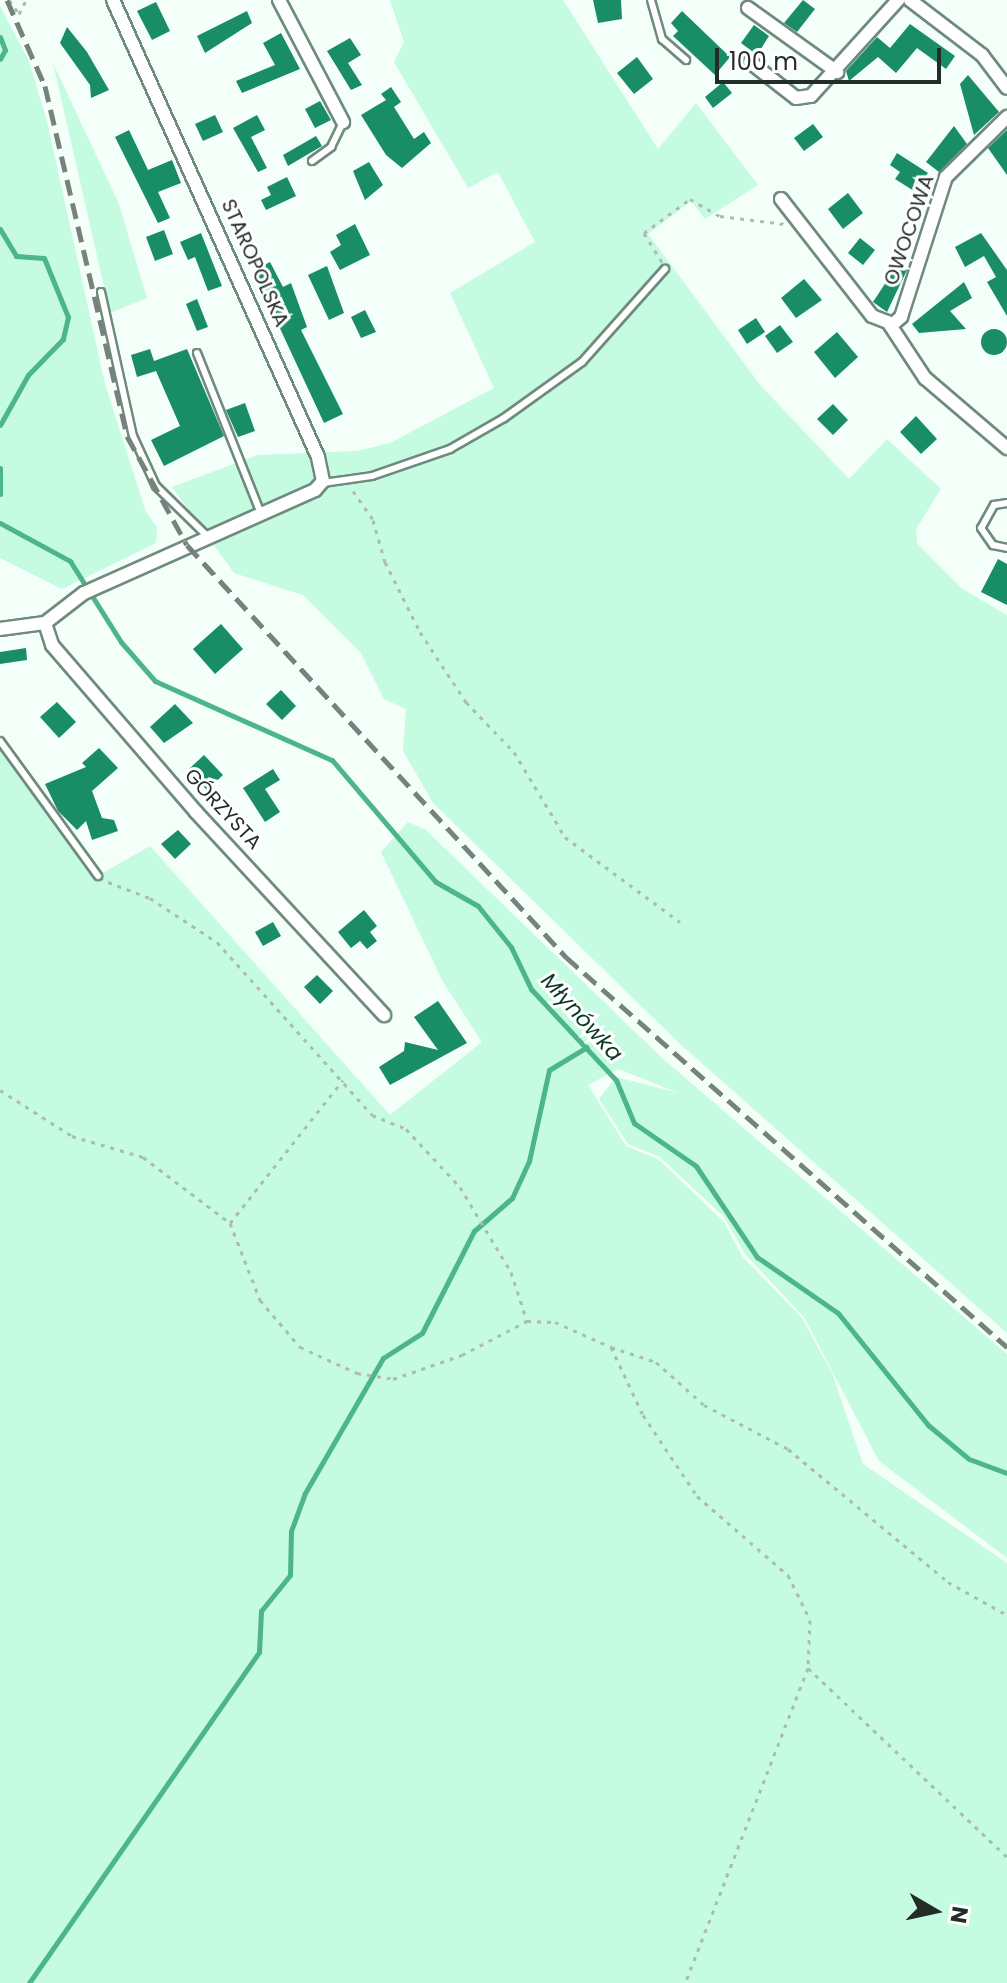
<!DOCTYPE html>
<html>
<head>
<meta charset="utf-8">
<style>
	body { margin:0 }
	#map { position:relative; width:1007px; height:1983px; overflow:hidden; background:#f3fff8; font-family:Poppins,sans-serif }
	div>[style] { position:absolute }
	.green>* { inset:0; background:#c5fbe1 }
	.stream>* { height:5px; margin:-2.5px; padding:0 2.5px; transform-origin:2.5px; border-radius:2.5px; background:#4db58a }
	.building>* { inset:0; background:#198d65 }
	.round { border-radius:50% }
	.path>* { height:3px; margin-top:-1.5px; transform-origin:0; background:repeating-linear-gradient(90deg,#aebab4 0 4px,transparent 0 10px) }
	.roads { filter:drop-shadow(2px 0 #6f8b7d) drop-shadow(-2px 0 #6f8b7d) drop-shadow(0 2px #6f8b7d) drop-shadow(0 -2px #6f8b7d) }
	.lane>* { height:6px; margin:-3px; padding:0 3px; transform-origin:3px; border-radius:3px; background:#fff }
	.street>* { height:12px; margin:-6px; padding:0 6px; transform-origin:6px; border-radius:6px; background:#fff }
	.rail>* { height:5px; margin-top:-2.5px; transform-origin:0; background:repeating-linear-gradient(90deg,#76827c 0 16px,transparent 0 24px) }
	span { translate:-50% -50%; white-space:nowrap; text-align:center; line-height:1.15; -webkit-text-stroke:6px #fff; paint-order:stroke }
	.street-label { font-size:20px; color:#222d28 }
	.water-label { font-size:22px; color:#0c3a29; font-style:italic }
	.north { position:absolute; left:895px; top:1871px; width:80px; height:80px; -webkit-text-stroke:6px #fff; paint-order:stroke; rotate:99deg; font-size:22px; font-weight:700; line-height:32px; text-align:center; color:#222d28 }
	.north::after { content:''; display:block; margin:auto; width:28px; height:36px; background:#222d28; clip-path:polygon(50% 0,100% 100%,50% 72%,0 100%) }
	.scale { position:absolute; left:715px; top:48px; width:226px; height:36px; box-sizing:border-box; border:4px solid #222d28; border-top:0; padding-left:10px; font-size:24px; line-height:28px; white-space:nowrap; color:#222d28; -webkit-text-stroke:6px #fff; paint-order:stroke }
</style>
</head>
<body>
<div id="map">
	<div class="green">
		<i style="clip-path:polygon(390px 0,563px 0,658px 149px,696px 103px,758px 185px,705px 219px,691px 201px,648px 234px,761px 386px,849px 479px,887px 439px,941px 489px,916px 529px,917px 543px,961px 588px,1007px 615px,1007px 1333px,679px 1043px,433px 803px,403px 751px,406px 709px,384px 699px,361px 653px,303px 595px,234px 573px,172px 487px,258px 455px,357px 451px,390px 443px,494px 388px,450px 293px,535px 242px,498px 172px,468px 188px,394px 62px,404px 42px)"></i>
		<i style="clip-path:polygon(0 6px,29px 61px,47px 121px,105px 384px,146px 512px,157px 527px,156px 543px,62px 589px,0 558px)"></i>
		<i style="clip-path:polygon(53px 63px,119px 204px,147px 298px,110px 313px)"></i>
		<i style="clip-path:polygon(0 748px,94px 878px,150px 846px,390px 1115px,482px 1042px,443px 982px,381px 852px,408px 822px,426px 830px,661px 1057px,1007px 1354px,1007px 1558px,879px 1461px,804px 1317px,745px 1254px,724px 1217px,660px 1157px,628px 1144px,599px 1099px,616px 1077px,679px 1093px,618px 1069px,588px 1085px,626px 1146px,658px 1159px,724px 1222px,742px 1256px,802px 1318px,832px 1373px,863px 1464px,1007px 1563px,1007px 1983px,0 1983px)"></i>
	</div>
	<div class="stream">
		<i style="left:0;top:37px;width:14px;rotate:69deg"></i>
		<i style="left:5px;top:50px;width:10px;rotate:119deg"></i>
		<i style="left:0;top:229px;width:31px;rotate:59deg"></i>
		<i style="left:16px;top:256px;width:28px;rotate:4deg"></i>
		<i style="left:44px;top:258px;width:64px;rotate:67.9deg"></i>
		<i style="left:68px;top:317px;width:23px;rotate:103deg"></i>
		<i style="left:63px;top:339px;width:50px;rotate:134.2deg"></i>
		<i style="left:28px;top:375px;width:57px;rotate:119.2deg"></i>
		<i style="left:0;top:468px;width:26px;rotate:90deg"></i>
		<i style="left:0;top:523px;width:80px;rotate:28.5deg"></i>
		<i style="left:70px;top:561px;width:96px;rotate:57.8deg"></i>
		<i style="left:121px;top:642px;width:52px;rotate:48.9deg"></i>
		<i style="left:155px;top:681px;width:194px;rotate:24.1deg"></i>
		<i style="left:332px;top:760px;width:160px;rotate:49.6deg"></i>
		<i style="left:436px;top:882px;width:48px;rotate:29.7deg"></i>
		<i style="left:478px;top:906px;width:53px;rotate:51.2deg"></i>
		<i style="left:511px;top:947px;width:47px;rotate:64.5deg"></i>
		<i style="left:531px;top:989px;width:125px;rotate:47deg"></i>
		<i style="left:616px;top:1080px;width:47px;rotate:67.3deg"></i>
		<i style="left:634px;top:1123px;width:75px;rotate:34.7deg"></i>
		<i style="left:696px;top:1166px;width:110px;rotate:56.2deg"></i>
		<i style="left:757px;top:1257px;width:98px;rotate:34.7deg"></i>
		<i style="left:838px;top:1313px;width:144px;rotate:51.2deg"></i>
		<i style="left:928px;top:1425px;width:53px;rotate:39.7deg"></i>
		<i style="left:969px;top:1459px;width:40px;rotate:20.2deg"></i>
		<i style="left:29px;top:1983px;width:403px;rotate:-55.2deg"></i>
		<i style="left:259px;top:1652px;width:41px;rotate:-87.2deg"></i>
		<i style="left:261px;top:1611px;width:46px;rotate:-51.1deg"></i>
		<i style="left:290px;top:1575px;width:44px;rotate:-88.7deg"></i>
		<i style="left:291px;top:1531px;width:40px;rotate:-69.8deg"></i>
		<i style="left:305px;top:1493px;width:156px;rotate:-60deg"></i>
		<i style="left:383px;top:1358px;width:46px;rotate:-32.7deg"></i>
		<i style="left:422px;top:1333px;width:114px;rotate:-63deg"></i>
		<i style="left:474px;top:1231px;width:50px;rotate:-41deg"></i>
		<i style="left:512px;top:1198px;width:41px;rotate:-65.3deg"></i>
		<i style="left:529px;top:1161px;width:93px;rotate:-77.6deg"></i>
		<i style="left:549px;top:1070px;width:44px;rotate:-31.2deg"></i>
	</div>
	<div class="building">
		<i style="clip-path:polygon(593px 0,621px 0,622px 19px,598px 23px)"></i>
		<i style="clip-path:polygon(803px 0,815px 9px,797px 32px,784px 23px)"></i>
		<i style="clip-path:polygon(156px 2px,170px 31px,152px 40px,137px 11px)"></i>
		<i style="clip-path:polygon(247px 11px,252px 23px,205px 53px,197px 36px)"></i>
		<i style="clip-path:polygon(682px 11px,730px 57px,715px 75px,673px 36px,678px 31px,671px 23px)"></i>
		<i style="clip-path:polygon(910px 24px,955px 56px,946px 69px,917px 48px,896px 73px,878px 57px,849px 81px,846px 71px,877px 37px,890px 48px)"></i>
		<i style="clip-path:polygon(754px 25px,769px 36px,757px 55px,741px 43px)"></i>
		<i style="clip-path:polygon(67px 27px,87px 52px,109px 90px,91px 98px,90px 85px,60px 43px)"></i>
		<i style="clip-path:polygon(281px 33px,300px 69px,242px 93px,236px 81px,275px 65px,263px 43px)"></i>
		<i style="clip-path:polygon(350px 38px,361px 55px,348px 63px,362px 85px,351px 90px,327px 51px)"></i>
		<i style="clip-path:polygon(637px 57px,653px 79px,634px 94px,617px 73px)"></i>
		<i style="clip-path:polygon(968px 75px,999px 112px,974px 135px,960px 84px)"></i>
		<i style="clip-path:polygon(723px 82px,732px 93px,713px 108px,705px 97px)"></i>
		<i style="clip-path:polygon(391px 87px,401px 102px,394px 107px,414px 139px,424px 132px,431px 143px,402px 168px,386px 155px,361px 115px,386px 100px,381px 94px)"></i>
		<i style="clip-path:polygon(320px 101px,331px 120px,315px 128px,305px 109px)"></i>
		<i style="clip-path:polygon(215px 115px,223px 132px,203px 141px,195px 124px)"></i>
		<i style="clip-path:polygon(257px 115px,265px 130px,251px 137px,267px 168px,258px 172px,233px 128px)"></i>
		<i style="clip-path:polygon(813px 124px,823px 137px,804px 151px,794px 138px)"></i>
		<i style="clip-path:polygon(954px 126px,967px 144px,939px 172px,926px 162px)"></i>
		<i style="clip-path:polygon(129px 130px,148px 170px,172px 160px,181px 183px,158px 192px,170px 218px,158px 223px,115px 137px)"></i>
		<i style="clip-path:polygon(1007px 130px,1007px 175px,988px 148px)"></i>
		<i style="clip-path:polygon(316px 136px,322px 146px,288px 166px,283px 155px)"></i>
		<i style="clip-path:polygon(897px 153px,928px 173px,914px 191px,895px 179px,900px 172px,890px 165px)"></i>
		<i style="clip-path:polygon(369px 162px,383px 185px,365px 200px,353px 171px)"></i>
		<i style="clip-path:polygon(287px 177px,296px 196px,266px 210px,261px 200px,271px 195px,267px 187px)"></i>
		<i style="clip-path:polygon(848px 193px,863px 213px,843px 229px,828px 209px)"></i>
		<i style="clip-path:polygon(355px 224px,370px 255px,340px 270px,330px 252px,341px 245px,336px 235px)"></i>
		<i style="clip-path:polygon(164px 230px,173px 254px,155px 261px,146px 237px)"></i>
		<i style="clip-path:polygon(201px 233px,222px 286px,208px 291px,195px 257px,188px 260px,180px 242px)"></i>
		<i style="clip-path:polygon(981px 233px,1007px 270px,1007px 316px,987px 282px,996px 277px,984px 256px,965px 267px,955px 247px)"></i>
		<i style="clip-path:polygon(860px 238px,875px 250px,863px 265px,848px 253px)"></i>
		<i style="clip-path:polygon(270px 262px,283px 287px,291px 283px,307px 327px,301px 330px,343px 414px,324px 423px,256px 277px,256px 269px)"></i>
		<i style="clip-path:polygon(327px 266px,344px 313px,329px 320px,308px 275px)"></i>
		<i style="clip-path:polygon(896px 267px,907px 270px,887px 312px,873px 302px)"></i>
		<i style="clip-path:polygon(804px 279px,822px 300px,796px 318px,781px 298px)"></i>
		<i style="clip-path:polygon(964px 282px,972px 298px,950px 311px,966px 329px,919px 333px,912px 324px)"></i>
		<i style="clip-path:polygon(197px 299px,208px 327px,197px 331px,186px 304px)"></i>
		<i style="clip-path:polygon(365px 310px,376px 332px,361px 338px,351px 317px)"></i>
		<i style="clip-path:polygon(756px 318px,765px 332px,747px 344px,738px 330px)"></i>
		<i style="clip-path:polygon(780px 325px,793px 342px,777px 353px,765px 336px)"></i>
		<i class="round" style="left:981px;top:329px;width:26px;height:26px"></i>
		<i style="clip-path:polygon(837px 332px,858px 357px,835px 378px,814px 352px)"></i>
		<i style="clip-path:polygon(150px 349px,154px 361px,187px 349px,224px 436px,164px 466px,151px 440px,180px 426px,156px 371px,137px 377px,131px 355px)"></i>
		<i style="clip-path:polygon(245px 403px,255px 431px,238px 437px,226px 410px)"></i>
		<i style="clip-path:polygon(833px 404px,848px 420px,833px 435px,817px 419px)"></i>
		<i style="clip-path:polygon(916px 416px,937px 439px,921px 454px,900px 432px)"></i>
		<i style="clip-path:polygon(998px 559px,1007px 564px,1007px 605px,981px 592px)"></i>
		<i style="clip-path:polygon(221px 624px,243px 649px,215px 674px,193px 649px)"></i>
		<i style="clip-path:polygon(26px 648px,27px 660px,0 664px,0 652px)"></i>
		<i style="clip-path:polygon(281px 690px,296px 706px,282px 720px,266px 704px)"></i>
		<i style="clip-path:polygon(57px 702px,76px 722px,59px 738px,40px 717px)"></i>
		<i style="clip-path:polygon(175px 704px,193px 723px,164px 743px,150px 727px)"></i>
		<i style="clip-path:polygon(99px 748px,118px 768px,92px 791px,102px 818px,114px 820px,118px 831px,92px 840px,86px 821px,77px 830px,58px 811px,45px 784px,86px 767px,82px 763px)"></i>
		<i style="clip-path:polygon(204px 755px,223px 775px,207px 790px,188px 770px)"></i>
		<i style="clip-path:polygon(273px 769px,280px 780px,265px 789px,280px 812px,265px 822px,243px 788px)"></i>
		<i style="clip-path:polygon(178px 830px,191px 844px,175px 859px,161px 844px)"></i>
		<i style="clip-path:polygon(364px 910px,377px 926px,370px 932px,377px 941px,367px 949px,360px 941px,351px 948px,338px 932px)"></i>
		<i style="clip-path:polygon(273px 922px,281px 936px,263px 946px,255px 932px)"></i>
		<i style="clip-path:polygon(317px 975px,333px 991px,320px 1004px,304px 987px)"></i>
		<i style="clip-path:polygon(438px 1001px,467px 1043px,390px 1085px,379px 1067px,404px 1051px,405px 1042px,438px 1050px,414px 1017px)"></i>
	</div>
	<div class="path">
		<i style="left:9px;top:0;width:17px;rotate:54deg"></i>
		<i style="left:19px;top:14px;width:16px;rotate:-63deg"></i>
		<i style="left:662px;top:262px;width:34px;rotate:-122deg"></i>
		<i style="left:644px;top:233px;width:57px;rotate:-36.5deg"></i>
		<i style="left:690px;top:199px;width:34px;rotate:30deg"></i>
		<i style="left:720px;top:216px;width:65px;rotate:7deg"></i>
		<i style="left:353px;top:491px;width:35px;rotate:55deg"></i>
		<i style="left:373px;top:520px;width:44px;rotate:74.1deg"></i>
		<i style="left:385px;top:562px;width:78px;rotate:63.4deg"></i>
		<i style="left:420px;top:632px;width:84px;rotate:56.7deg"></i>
		<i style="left:466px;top:702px;width:69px;rotate:46.2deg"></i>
		<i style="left:514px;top:752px;width:99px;rotate:59deg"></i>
		<i style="left:565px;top:837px;width:143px;rotate:36.5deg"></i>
		<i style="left:108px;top:882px;width:45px;rotate:20.9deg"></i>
		<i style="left:150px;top:898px;width:80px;rotate:33.3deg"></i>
		<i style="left:217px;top:942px;width:232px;rotate:48.1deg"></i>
		<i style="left:372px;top:1115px;width:37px;rotate:22deg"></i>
		<i style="left:406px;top:1129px;width:79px;rotate:47deg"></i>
		<i style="left:460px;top:1187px;width:99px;rotate:59deg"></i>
		<i style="left:511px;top:1272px;width:52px;rotate:71.9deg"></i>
		<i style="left:0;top:1090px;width:85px;rotate:32.6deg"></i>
		<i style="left:72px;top:1136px;width:74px;rotate:16.5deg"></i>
		<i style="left:143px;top:1157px;width:109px;rotate:37.2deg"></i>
		<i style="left:230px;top:1223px;width:83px;rotate:68.7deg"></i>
		<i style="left:260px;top:1300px;width:62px;rotate:49.6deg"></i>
		<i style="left:300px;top:1347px;width:63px;rotate:24.5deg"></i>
		<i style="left:357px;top:1373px;width:36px;rotate:9deg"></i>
		<i style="left:393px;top:1379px;width:73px;rotate:-19.2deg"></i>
		<i style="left:462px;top:1355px;width:73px;rotate:-27.6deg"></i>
		<i style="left:527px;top:1321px;width:28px;rotate:2deg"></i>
		<i style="left:555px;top:1322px;width:61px;rotate:24.1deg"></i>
		<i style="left:611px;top:1347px;width:75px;rotate:64.8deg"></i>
		<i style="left:643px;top:1415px;width:97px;rotate:56.3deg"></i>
		<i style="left:697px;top:1496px;width:121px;rotate:41deg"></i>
		<i style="left:788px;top:1575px;width:50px;rotate:63.9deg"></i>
		<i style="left:810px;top:1620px;width:48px;rotate:92.4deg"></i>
		<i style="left:808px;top:1668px;width:338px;rotate:111.3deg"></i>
		<i style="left:230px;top:1223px;width:182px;rotate:-51.7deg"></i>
		<i style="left:611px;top:1347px;width:47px;rotate:18.4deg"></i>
		<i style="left:656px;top:1362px;width:64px;rotate:41.9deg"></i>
		<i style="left:704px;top:1405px;width:95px;rotate:27.6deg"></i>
		<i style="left:788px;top:1449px;width:208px;rotate:39.7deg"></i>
		<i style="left:948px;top:1582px;width:68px;rotate:29.2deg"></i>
		<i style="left:808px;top:1668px;width:274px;rotate:43.5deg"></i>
	</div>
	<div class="roads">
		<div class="lane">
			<i style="left:651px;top:0;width:41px;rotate:74.2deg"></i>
			<i style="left:662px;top:39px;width:32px;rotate:41deg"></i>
			<i style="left:312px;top:161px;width:24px;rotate:-36deg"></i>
			<i style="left:331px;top:147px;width:28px;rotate:-64deg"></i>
			<i style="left:101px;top:292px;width:148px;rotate:77.5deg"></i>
			<i style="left:133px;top:436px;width:55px;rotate:65.3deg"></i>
			<i style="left:156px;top:486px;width:71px;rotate:44.4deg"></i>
			<i style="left:197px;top:353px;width:170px;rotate:68.3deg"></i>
			<i style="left:323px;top:483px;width:49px;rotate:-8.1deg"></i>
			<i style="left:372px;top:476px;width:83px;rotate:-19.1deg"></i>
			<i style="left:450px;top:449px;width:62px;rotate:-29.9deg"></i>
			<i style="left:504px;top:418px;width:96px;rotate:-35.7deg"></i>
			<i style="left:582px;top:362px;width:125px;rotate:-48.3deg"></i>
			<i style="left:1007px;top:503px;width:13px;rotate:171deg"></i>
			<i style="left:994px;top:505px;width:26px;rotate:119deg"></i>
			<i style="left:981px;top:528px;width:21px;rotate:55deg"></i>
			<i style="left:993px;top:545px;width:14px;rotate:12deg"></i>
			<i style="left:0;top:741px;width:167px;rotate:54deg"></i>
		</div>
		<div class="street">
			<i style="left:279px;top:0;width:138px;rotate:62.3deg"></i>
			<i style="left:910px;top:0;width:91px;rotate:37.4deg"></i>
			<i style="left:982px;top:55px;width:41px;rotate:52.9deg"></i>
			<i style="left:748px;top:8px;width:110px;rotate:35.7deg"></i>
			<i style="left:750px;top:62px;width:58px;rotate:38deg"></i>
			<i style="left:796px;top:98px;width:15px;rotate:-8deg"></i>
			<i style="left:811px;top:96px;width:130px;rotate:-47.8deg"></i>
			<i style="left:781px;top:199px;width:148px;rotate:52.1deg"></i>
			<i style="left:872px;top:316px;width:22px;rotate:21deg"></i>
			<i style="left:893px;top:324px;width:11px;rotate:-41deg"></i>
			<i style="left:901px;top:317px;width:147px;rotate:-72.2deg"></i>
			<i style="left:946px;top:177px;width:86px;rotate:-44.5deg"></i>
			<i style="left:890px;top:325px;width:64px;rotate:56.6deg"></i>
			<i style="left:925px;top:378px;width:108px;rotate:40.5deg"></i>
			<i style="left:45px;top:623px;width:23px;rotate:72deg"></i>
			<i style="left:52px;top:645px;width:221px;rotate:49.2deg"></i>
			<i style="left:196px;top:812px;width:277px;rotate:47.2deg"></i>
			<i style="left:0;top:629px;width:45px;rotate:-7.6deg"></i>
			<i style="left:45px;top:623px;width:49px;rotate:-37.6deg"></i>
			<i style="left:84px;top:593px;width:253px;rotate:-24deg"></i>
			<i style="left:315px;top:490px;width:12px;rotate:-48deg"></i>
			<i style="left:323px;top:481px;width:25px;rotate:-102deg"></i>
			<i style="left:318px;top:457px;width:501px;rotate:-114.16deg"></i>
		</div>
	</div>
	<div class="rail">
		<i style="left:7px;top:0;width:94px;rotate:66.2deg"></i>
		<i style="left:45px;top:86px;width:359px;rotate:76.8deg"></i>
		<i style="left:127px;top:436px;width:124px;rotate:61.2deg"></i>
		<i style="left:187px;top:545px;width:560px;rotate:47.39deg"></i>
		<i style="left:566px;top:957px;width:589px;rotate:41.49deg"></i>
	</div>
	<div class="street-label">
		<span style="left:909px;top:230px;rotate:-71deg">OWOCOWA</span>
		<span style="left:255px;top:263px;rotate:66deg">STAROPOLSKA</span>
		<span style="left:223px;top:809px;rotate:47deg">GÓRZYSTA</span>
	</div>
	<div class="water-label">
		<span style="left:582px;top:1017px;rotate:48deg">Młynówka</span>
	</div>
	<div class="north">N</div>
	<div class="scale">100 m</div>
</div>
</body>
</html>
